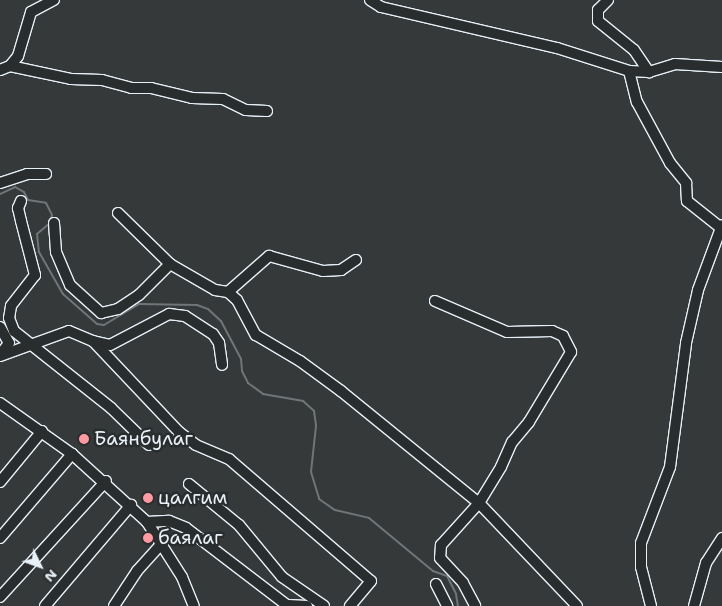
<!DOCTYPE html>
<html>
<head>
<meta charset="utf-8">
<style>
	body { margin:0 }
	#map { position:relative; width:722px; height:606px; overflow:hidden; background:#35393a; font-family:"Shantell Sans",sans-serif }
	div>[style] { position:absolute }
	.stream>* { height:2px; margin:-1px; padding:0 1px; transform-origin:1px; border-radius:1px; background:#707579 }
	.roads { filter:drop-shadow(1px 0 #e8f1f8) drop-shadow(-1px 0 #e8f1f8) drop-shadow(0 1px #e8f1f8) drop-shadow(0 -1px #e8f1f8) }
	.minor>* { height:10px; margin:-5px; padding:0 5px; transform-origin:5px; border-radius:5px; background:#2a2d2e }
	.dots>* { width:14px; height:14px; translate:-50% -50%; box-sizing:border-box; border:2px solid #2a2d2e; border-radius:50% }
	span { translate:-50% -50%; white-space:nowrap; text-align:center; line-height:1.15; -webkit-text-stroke:5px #2a2d2e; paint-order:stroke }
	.poi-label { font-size:19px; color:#e8f1f8 }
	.left { translate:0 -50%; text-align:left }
	.north { position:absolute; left:15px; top:541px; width:50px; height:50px; -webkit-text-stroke:4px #2a2d2e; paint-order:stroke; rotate:132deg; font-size:14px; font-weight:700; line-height:20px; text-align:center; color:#e8f1f8 }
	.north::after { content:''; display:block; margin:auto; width:18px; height:22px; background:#e8f1f8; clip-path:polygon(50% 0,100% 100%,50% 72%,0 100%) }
</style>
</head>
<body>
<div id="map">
	<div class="stream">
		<i style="left:0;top:194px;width:17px;rotate:-25deg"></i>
		<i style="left:15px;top:187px;width:10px;rotate:29deg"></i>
		<i style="left:24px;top:192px;width:9px;rotate:63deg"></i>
		<i style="left:28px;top:200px;width:18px;rotate:9deg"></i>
		<i style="left:46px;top:203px;width:13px;rotate:63deg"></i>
		<i style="left:52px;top:215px;width:8px;rotate:104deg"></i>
		<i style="left:50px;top:223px;width:17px;rotate:140deg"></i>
		<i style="left:37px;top:234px;width:18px;rotate:84deg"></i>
		<i style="left:39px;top:252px;width:48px;rotate:60.3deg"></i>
		<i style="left:63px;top:294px;width:45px;rotate:41.4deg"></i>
		<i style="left:97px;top:324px;width:7px;rotate:8deg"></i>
		<i style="left:104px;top:325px;width:41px;rotate:-31deg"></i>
		<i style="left:139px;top:304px;width:58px;rotate:1deg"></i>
		<i style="left:197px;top:305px;width:12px;rotate:20deg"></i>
		<i style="left:208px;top:309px;width:18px;rotate:43deg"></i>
		<i style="left:221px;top:321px;width:43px;rotate:62.2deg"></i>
		<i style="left:241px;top:359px;width:12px;rotate:85deg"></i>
		<i style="left:242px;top:371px;width:13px;rotate:63deg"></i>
		<i style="left:248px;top:383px;width:19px;rotate:36deg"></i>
		<i style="left:263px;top:394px;width:41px;rotate:9.9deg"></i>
		<i style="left:303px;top:401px;width:15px;rotate:42deg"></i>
		<i style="left:314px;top:411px;width:15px;rotate:82deg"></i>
		<i style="left:316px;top:426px;width:46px;rotate:96.2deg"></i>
		<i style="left:311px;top:472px;width:28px;rotate:73deg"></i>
		<i style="left:319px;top:499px;width:19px;rotate:35deg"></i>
		<i style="left:335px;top:510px;width:35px;rotate:13deg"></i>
		<i style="left:369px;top:518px;width:83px;rotate:39.6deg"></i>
		<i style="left:433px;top:571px;width:15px;rotate:20deg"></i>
		<i style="left:447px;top:576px;width:20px;rotate:63deg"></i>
		<i style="left:456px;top:594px;width:12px;rotate:81deg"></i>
	</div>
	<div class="roads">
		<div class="minor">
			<i style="left:370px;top:0;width:13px;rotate:32deg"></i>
			<i style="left:381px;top:7px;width:181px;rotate:13.1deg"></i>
			<i style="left:557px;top:48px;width:76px;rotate:17.7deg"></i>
			<i style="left:629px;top:71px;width:20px;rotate:3deg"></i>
			<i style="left:649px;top:72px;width:27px;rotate:-17deg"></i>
			<i style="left:675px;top:64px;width:47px;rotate:3.7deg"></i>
			<i style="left:608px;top:0;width:14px;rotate:135deg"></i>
			<i style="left:598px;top:10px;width:11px;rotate:90deg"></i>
			<i style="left:598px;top:21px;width:46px;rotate:38.9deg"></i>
			<i style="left:634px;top:50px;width:27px;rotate:56deg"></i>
			<i style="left:10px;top:66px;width:62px;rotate:12deg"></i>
			<i style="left:71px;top:79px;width:31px;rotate:2deg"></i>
			<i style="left:102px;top:80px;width:30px;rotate:15deg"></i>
			<i style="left:131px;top:88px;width:20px"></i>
			<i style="left:151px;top:88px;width:42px;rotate:13.7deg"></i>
			<i style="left:192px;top:98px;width:31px;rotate:2deg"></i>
			<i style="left:223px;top:99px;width:25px;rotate:26deg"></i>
			<i style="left:246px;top:110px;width:21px;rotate:3deg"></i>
			<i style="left:0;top:70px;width:11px;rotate:-22deg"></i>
			<i style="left:10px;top:66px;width:13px;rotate:-51deg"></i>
			<i style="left:18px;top:56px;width:46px;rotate:-73.5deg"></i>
			<i style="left:31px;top:12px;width:26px;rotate:-28deg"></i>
			<i style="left:629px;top:71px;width:32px;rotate:76deg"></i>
			<i style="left:637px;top:102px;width:69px;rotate:61.6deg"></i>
			<i style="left:670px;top:163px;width:26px;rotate:51deg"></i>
			<i style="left:686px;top:183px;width:18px;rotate:87deg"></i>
			<i style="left:687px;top:201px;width:43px;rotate:38.5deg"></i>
			<i style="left:0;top:183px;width:28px;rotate:-18deg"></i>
			<i style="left:27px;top:174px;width:19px"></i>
			<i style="left:21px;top:201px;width:8px;rotate:113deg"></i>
			<i style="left:18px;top:208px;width:13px;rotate:77deg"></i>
			<i style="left:21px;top:221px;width:56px;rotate:75.5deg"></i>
			<i style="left:35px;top:275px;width:39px;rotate:128deg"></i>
			<i style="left:11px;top:306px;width:12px;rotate:99deg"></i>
			<i style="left:9px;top:318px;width:14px;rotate:69deg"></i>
			<i style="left:14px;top:331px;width:124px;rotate:38.4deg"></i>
			<i style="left:111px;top:408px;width:53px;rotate:44.2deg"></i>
			<i style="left:118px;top:213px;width:73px;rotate:44.4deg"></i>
			<i style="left:54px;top:223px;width:29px;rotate:86deg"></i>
			<i style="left:56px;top:252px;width:36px;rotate:67deg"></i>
			<i style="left:70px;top:285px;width:42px;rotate:42.1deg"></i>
			<i style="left:101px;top:313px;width:17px;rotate:-13deg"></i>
			<i style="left:118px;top:309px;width:25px;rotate:-34deg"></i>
			<i style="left:139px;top:295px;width:44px;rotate:-45deg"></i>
			<i style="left:170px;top:264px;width:52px;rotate:30deg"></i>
			<i style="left:215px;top:290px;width:13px;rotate:9deg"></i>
			<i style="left:228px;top:292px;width:12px;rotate:42deg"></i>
			<i style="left:237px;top:300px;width:40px;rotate:62deg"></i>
			<i style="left:256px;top:335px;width:51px;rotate:30.6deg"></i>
			<i style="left:300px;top:361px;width:51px;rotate:36.2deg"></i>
			<i style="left:341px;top:391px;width:178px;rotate:39.1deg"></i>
			<i style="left:479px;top:503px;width:142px;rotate:46.4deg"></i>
			<i style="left:228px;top:292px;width:55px;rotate:-41.3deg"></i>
			<i style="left:269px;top:256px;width:56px;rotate:15.5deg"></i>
			<i style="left:323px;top:271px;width:18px;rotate:-3deg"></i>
			<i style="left:341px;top:270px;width:18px;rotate:-34deg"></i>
			<i style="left:435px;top:301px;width:78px;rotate:23.3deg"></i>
			<i style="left:507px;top:332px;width:45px;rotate:-1.3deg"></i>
			<i style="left:552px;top:331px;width:12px;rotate:24deg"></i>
			<i style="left:563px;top:336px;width:18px;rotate:63deg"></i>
			<i style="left:571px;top:352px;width:82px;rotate:121deg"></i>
			<i style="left:529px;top:422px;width:26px;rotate:130deg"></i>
			<i style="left:512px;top:442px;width:27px;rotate:114deg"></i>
			<i style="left:501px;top:467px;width:42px;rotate:121.4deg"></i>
			<i style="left:479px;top:503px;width:57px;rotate:132.1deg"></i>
			<i style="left:441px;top:545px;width:13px;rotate:94deg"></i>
			<i style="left:440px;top:558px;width:34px;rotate:47deg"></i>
			<i style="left:463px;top:583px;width:26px;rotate:62deg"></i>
			<i style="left:0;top:327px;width:18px;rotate:61deg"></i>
			<i style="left:9px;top:343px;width:15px;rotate:127deg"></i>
			<i style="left:93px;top:341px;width:17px;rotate:13deg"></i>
			<i style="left:110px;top:345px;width:67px;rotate:-27.7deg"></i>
			<i style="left:169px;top:314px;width:16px;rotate:7deg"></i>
			<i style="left:185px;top:316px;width:33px;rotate:33deg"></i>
			<i style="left:213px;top:334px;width:11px;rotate:56deg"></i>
			<i style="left:219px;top:343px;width:22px;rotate:82deg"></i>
			<i style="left:0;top:356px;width:73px;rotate:-19.9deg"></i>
			<i style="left:69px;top:331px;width:26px;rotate:23deg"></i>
			<i style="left:93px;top:341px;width:125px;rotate:46.6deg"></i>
			<i style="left:179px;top:432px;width:21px;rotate:37deg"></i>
			<i style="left:196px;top:445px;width:36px;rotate:23deg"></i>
			<i style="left:229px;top:459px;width:187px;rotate:40.7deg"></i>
			<i style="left:371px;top:581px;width:33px;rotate:130deg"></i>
			<i style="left:0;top:403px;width:88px;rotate:35.3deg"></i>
			<i style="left:72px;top:454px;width:101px;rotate:42.2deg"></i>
			<i style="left:147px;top:522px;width:65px;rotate:57.5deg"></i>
			<i style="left:182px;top:577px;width:31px;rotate:68deg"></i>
			<i style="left:0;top:482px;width:66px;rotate:-50.5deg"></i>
			<i style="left:189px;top:484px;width:65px;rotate:39.4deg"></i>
			<i style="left:239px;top:525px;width:67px;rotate:50.4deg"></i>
			<i style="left:282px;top:577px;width:51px;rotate:34.6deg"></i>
			<i style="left:147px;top:522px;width:22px;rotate:-3deg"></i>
			<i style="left:169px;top:521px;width:18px;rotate:22deg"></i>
			<i style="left:186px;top:528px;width:128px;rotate:37.4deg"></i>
			<i style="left:0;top:538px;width:111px;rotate:-49.4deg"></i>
			<i style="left:436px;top:584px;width:25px;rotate:63deg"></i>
			<i style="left:0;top:597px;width:157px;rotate:-47.6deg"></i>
			<i style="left:288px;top:605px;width:19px;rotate:3deg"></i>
			<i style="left:45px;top:606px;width:133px;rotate:-49.6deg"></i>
			<i style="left:114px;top:606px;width:42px;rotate:-56.7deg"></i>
			<i style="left:137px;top:571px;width:38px;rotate:-48deg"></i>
			<i style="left:651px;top:606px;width:40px;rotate:-104.4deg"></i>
			<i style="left:641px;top:567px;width:24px;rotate:-90deg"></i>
			<i style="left:641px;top:543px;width:81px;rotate:-69.1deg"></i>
			<i style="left:670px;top:467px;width:125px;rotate:-82.6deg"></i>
			<i style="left:686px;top:343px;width:54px;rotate:-77.2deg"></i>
			<i style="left:698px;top:290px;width:69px;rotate:-69.7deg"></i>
			<i style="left:694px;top:606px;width:45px;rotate:-74.4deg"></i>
			<i style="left:706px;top:563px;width:30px;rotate:-57deg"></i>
		</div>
	</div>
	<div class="dots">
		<i style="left:84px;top:439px;background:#ff9aa2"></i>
		<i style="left:148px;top:498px;background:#ff9aa2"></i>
		<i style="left:148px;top:538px;background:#ff9aa2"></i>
	</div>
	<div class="poi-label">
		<span class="left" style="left:94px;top:439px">Баянбулаг</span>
		<span class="left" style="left:158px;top:498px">цалгим</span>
		<span class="left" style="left:158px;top:538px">баялаг</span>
	</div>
	<div class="north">N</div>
</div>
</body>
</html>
